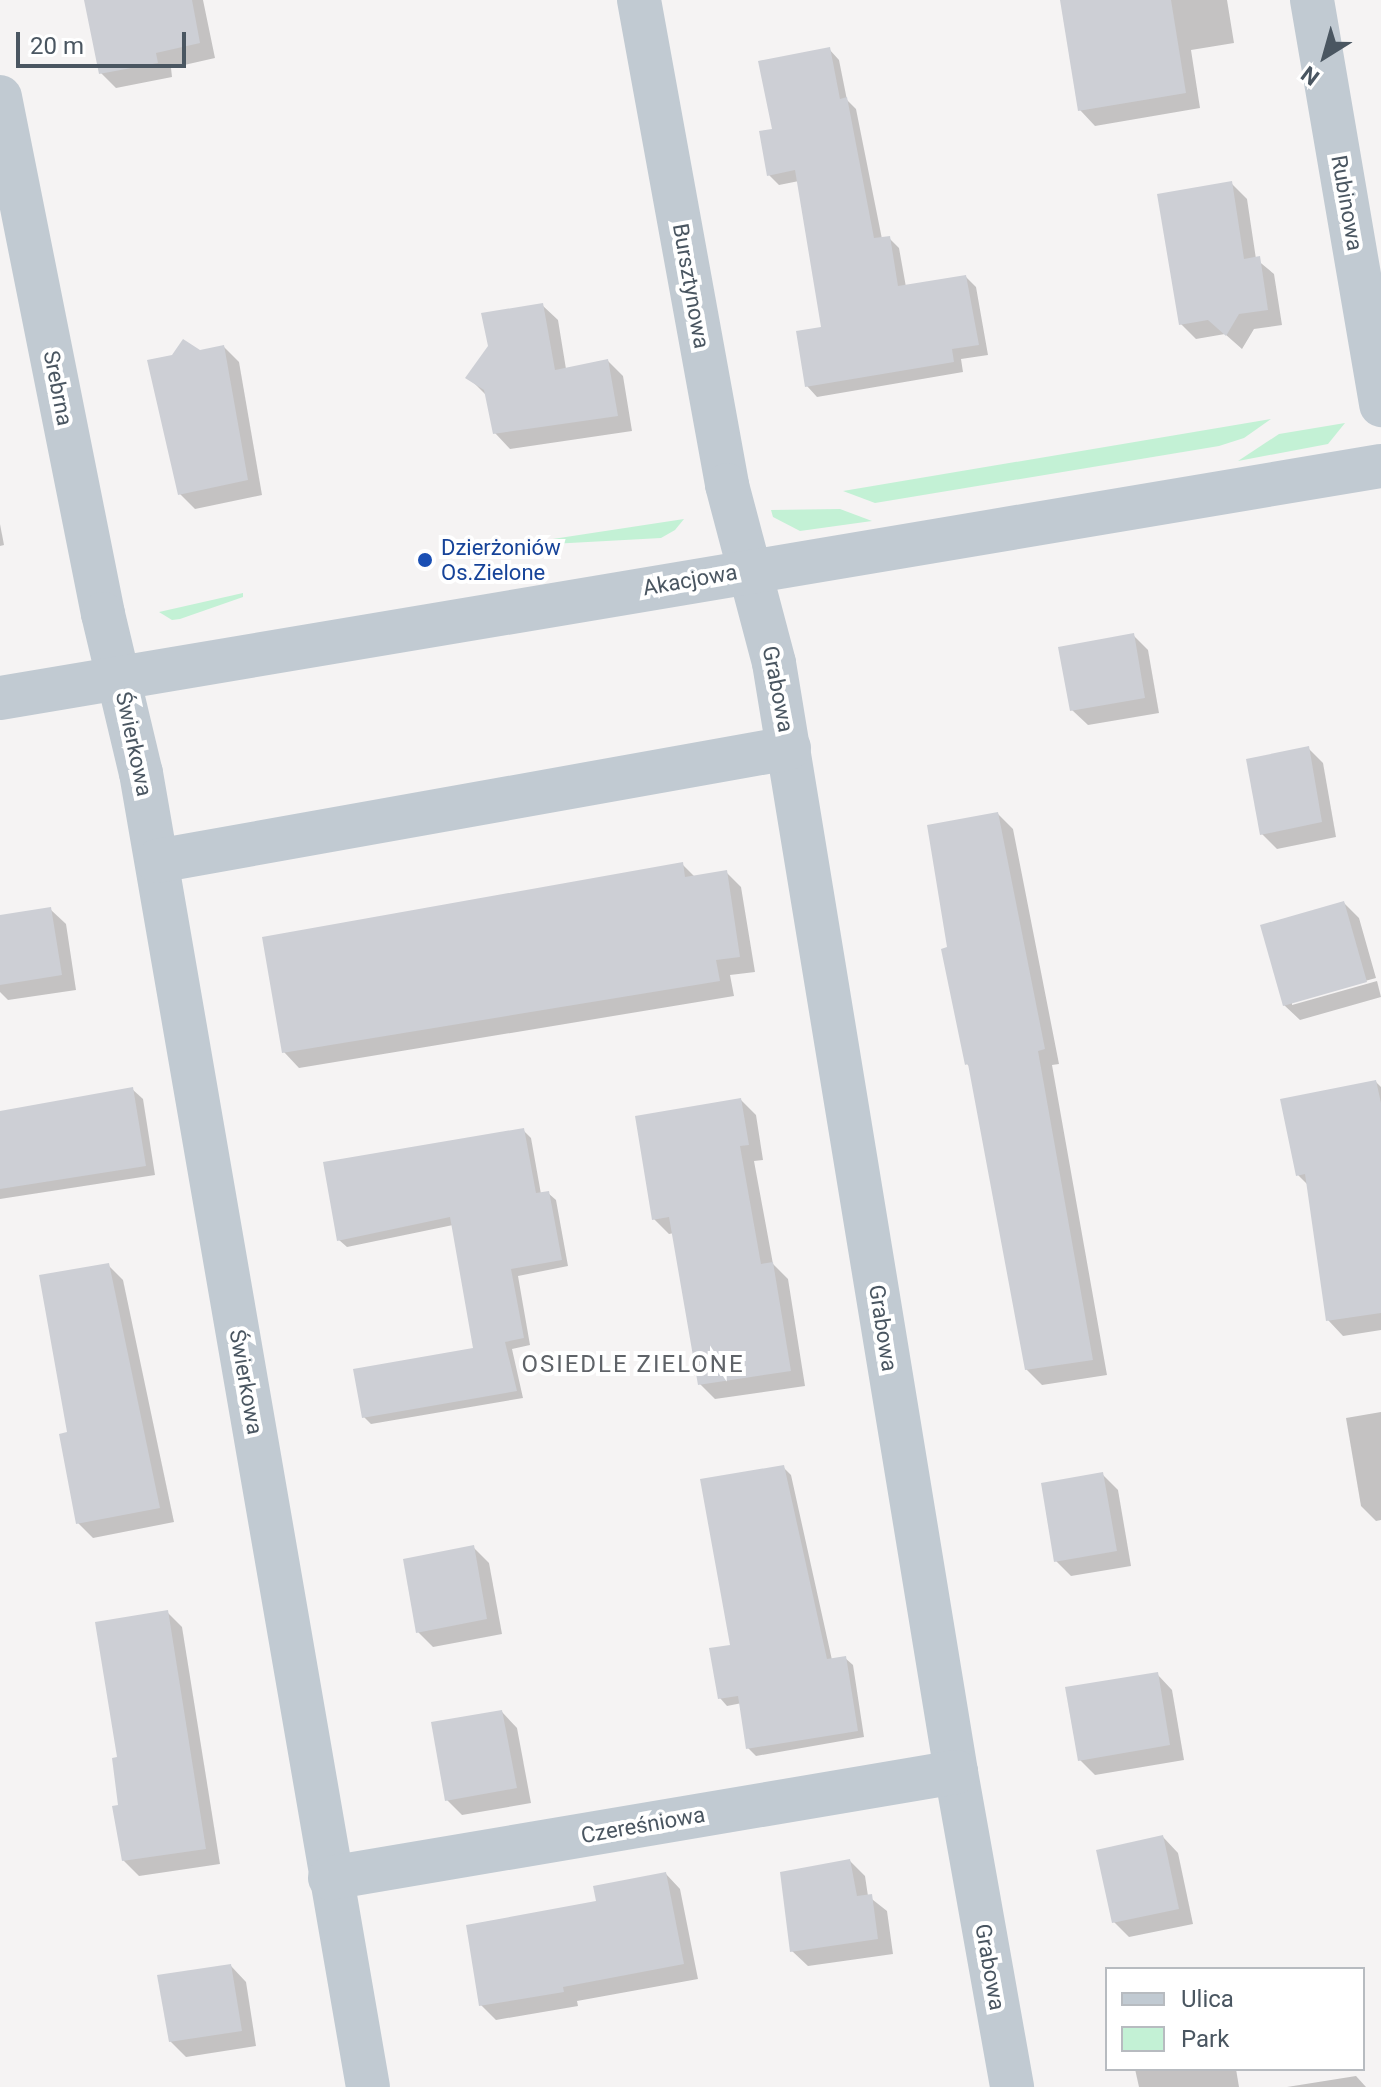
<!DOCTYPE html>
<html>
<head>
<meta charset="utf-8">
<style>
	body { margin:0 }
	#map { position:relative; width:1381px; height:2087px; overflow:hidden; background:#f5f3f3; font-family:Roboto,sans-serif }
	div>[style] { position:absolute }
	.green>* { inset:0; background:#c3f1d5 }
	.shadow>* { inset:0; background:#0003 }
	.building>* { inset:0; background:#cdcfd5 }
	.street>* { height:44px; margin:-22px; padding:0 22px; transform-origin:22px; border-radius:22px; background:#c1cad2 }
	.dots>* { width:22px; height:22px; translate:-50% -50%; box-sizing:border-box; border:4px solid #fff; border-radius:50% }
	span { translate:-50% -50%; white-space:nowrap; text-align:center; line-height:1.15; -webkit-text-stroke:8px #fff; paint-order:stroke }
	.street-label { font-size:22px; color:#4a5661 }
	.transit-label { font-size:22px; color:#164399 }
	.left { translate:0 -50%; text-align:left }
	.neighbourhood-label { font-size:24px; color:#5f6368; letter-spacing:2px }
	.legend { position:absolute; left:1105px; top:1967px; width:260px; height:104px; box-sizing:border-box; background:#fff; border:2px solid #b7bbc0; margin:0; padding:10px 14px; list-style:none; font-size:24px; color:#4a5661 }
	.legend li { display:flex; align-items:center; gap:16px; height:40px }
	.legend b { width:40px; border:2px solid #b7bbc0 }
	.north { position:absolute; left:1285px; top:16px; width:80px; height:80px; -webkit-text-stroke:6px #fff; paint-order:stroke; rotate:217deg; font-size:22px; font-weight:700; line-height:32px; text-align:center; color:#4a5661 }
	.north::after { content:''; display:block; margin:auto; width:28px; height:36px; background:#4a5661; clip-path:polygon(50% 0,100% 100%,50% 72%,0 100%) }
	.scale { position:absolute; left:16px; top:32px; width:170px; height:36px; box-sizing:border-box; border:4px solid #4a5661; border-top:0; padding-left:10px; font-size:24px; line-height:28px; white-space:nowrap; color:#4a5661; -webkit-text-stroke:6px #fff; paint-order:stroke }
</style>
</head>
<body>
<div id="map">
	<div class="green">
		<i style="clip-path:polygon(1271px 419px,1244px 438px,1219px 446px,875px 503px,843px 491px)"></i>
		<i style="clip-path:polygon(1345px 423px,1328px 444px,1238px 461px,1279px 434px)"></i>
		<i style="clip-path:polygon(840px 509px,872px 521px,800px 531px,773px 517px,771px 510px)"></i>
		<i style="clip-path:polygon(684px 519px,675px 530px,661px 538px,533px 545px,533px 542px)"></i>
		<i style="clip-path:polygon(243px 593px,243px 597px,180px 619px,172px 620px,159px 612px)"></i>
	</div>
	<div class="shadow">
		<i style="clip-path:polygon(86px 0,203px 0,215px 58px,171px 68px,172px 77px,116px 88px,101px 73px)"></i>
		<i style="clip-path:polygon(1084px 0,1227px 0,1234px 43px,1191px 50px,1200px 108px,1095px 126px,1080px 110px)"></i>
		<i style="clip-path:polygon(829px 49px,839px 60px,847px 100px,856px 109px,882px 239px,889px 238px,899px 248px,906px 287px,966px 277px,976px 287px,988px 355px,961px 359px,963px 372px,817px 397px,807px 386px,823px 328px,799px 181px,779px 185px,769px 175px,774px 131px)"></i>
		<i style="clip-path:polygon(1231px 183px,1247px 199px,1256px 259px,1274px 274px,1282px 325px,1254px 329px,1242px 349px,1225px 334px,1196px 339px,1181px 324px)"></i>
		<i style="clip-path:polygon(542px 305px,558px 320px,566px 369px,608px 361px,623px 376px,632px 431px,510px 449px,495px 433px,487px 396px,468px 377px,491px 347px)"></i>
		<i style="clip-path:polygon(224px 347px,239px 362px,262px 495px,195px 509px,180px 494px,199px 352px)"></i>
		<i style="clip-path:polygon(0 524px,4px 545px,0 546px)"></i>
		<i style="clip-path:polygon(1133px 635px,1148px 650px,1159px 713px,1088px 725px,1072px 710px)"></i>
		<i style="clip-path:polygon(1308px 748px,1323px 763px,1336px 837px,1277px 849px,1262px 834px)"></i>
		<i style="clip-path:polygon(998px 814px,1013px 829px,1059px 1064px,1052px 1065px,1107px 1375px,1042px 1385px,1026px 1369px,971px 1068px,967px 1064px)"></i>
		<i style="clip-path:polygon(682px 864px,695px 877px,726px 872px,741px 887px,755px 972px,730px 975px,734px 996px,299px 1068px,284px 1052px)"></i>
		<i style="clip-path:polygon(1344px 903px,1359px 918px,1376px 978px,1292px 1001px,1292px 1005px,1377px 981px,1381px 997px,1300px 1020px,1284px 1005px)"></i>
		<i style="clip-path:polygon(50px 909px,66px 924px,76px 990px,8px 1000px,0 992px,0 917px)"></i>
		<i style="clip-path:polygon(1376px 1082px,1381px 1087px,1381px 1330px,1343px 1336px,1328px 1320px,1308px 1185px,1298px 1175px)"></i>
		<i style="clip-path:polygon(132px 1089px,143px 1099px,155px 1175px,0 1199px,0 1113px)"></i>
		<i style="clip-path:polygon(741px 1100px,756px 1115px,763px 1160px,754px 1161px,773px 1264px,788px 1279px,805px 1386px,715px 1399px,700px 1384px,674px 1233px,669px 1234px,654px 1219px)"></i>
		<i style="clip-path:polygon(524px 1131px,531px 1138px,541px 1194px,548px 1193px,556px 1200px,568px 1266px,518px 1276px,530px 1345px,512px 1349px,523px 1398px,371px 1424px,364px 1417px,475px 1349px,453px 1225px,347px 1247px,339px 1240px)"></i>
		<i style="clip-path:polygon(108px 1265px,123px 1280px,174px 1522px,93px 1538px,78px 1523px,70px 1434px)"></i>
		<i style="clip-path:polygon(1381px 1412px,1381px 1520px,1376px 1521px,1361px 1506px,1346px 1418px)"></i>
		<i style="clip-path:polygon(784px 1468px,791px 1475px,832px 1660px,845px 1658px,853px 1665px,864px 1737px,756px 1756px,748px 1748px,742px 1703px,727px 1706px,720px 1698px)"></i>
		<i style="clip-path:polygon(1102px 1474px,1118px 1490px,1131px 1566px,1071px 1576px,1056px 1561px)"></i>
		<i style="clip-path:polygon(473px 1547px,489px 1563px,502px 1634px,433px 1647px,418px 1632px)"></i>
		<i style="clip-path:polygon(167px 1612px,182px 1627px,220px 1864px,139px 1876px,123px 1860px,119px 1759px)"></i>
		<i style="clip-path:polygon(1157px 1674px,1172px 1690px,1184px 1760px,1095px 1775px,1080px 1760px)"></i>
		<i style="clip-path:polygon(502px 1712px,517px 1728px,531px 1803px,462px 1815px,447px 1800px)"></i>
		<i style="clip-path:polygon(1163px 1837px,1178px 1853px,1193px 1924px,1129px 1937px,1114px 1922px)"></i>
		<i style="clip-path:polygon(850px 1861px,865px 1876px,868px 1896px,887px 1911px,893px 1954px,808px 1966px,792px 1951px)"></i>
		<i style="clip-path:polygon(666px 1874px,680px 1889px,698px 1979px,577px 2001px,578px 2006px,496px 2020px,481px 2005px,598px 1902px)"></i>
		<i style="clip-path:polygon(231px 1966px,246px 1982px,256px 2046px,186px 2057px,170px 2041px)"></i>
		<i style="clip-path:polygon(1135px 2069px,1236px 2069px,1239px 2087px,1139px 2087px)"></i>
		<i style="clip-path:polygon(1356px 2076px,1366px 2087px,1287px 2087px)"></i>
	</div>
	<div class="building">
		<i style="clip-path:polygon(84px 0,192px 0,200px 43px,156px 53px,158px 63px,99px 74px)"></i>
		<i style="clip-path:polygon(1060px 0,1171px 0,1186px 93px,1078px 111px)"></i>
		<i style="clip-path:polygon(830px 47px,840px 99px,847px 97px,874px 238px,890px 236px,898px 286px,966px 275px,979px 345px,952px 349px,954px 362px,805px 387px,796px 331px,821px 327px,795px 170px,767px 176px,759px 131px,772px 129px,758px 61px)"></i>
		<i style="clip-path:polygon(1232px 181px,1244px 259px,1260px 256px,1268px 310px,1239px 314px,1226px 336px,1208px 320px,1179px 325px,1157px 194px)"></i>
		<i style="clip-path:polygon(543px 303px,555px 370px,608px 359px,618px 416px,493px 434px,484px 390px,465px 378px,488px 346px,481px 313px)"></i>
		<i style="clip-path:polygon(183px 339px,200px 350px,224px 345px,248px 480px,178px 495px,147px 360px,172px 355px)"></i>
		<i style="clip-path:polygon(1134px 633px,1145px 698px,1070px 711px,1058px 647px)"></i>
		<i style="clip-path:polygon(1309px 746px,1322px 822px,1260px 835px,1246px 759px)"></i>
		<i style="clip-path:polygon(998px 812px,1045px 1049px,1038px 1051px,1093px 1360px,1025px 1370px,968px 1064px,965px 1065px,941px 949px,947px 947px,927px 825px)"></i>
		<i style="clip-path:polygon(683px 862px,685px 877px,727px 870px,740px 957px,716px 960px,720px 981px,282px 1053px,262px 937px)"></i>
		<i style="clip-path:polygon(1344px 901px,1367px 982px,1283px 1006px,1260px 925px)"></i>
		<i style="clip-path:polygon(51px 907px,62px 975px,0 985px,0 915px)"></i>
		<i style="clip-path:polygon(1376px 1080px,1381px 1103px,1381px 1313px,1326px 1321px,1305px 1174px,1296px 1176px,1280px 1099px)"></i>
		<i style="clip-path:polygon(133px 1087px,146px 1166px,0 1189px,0 1111px)"></i>
		<i style="clip-path:polygon(741px 1098px,749px 1145px,740px 1146px,761px 1264px,773px 1262px,791px 1371px,698px 1385px,669px 1217px,652px 1220px,635px 1116px)"></i>
		<i style="clip-path:polygon(524px 1128px,536px 1193px,549px 1191px,562px 1260px,511px 1269px,524px 1338px,505px 1342px,517px 1391px,362px 1418px,353px 1369px,473px 1348px,450px 1217px,337px 1241px,323px 1162px)"></i>
		<i style="clip-path:polygon(109px 1263px,160px 1508px,76px 1524px,59px 1434px,67px 1432px,39px 1275px)"></i>
		<i style="clip-path:polygon(784px 1465px,827px 1659px,846px 1656px,858px 1731px,746px 1749px,738px 1696px,718px 1699px,709px 1648px,730px 1645px,700px 1479px)"></i>
		<i style="clip-path:polygon(1103px 1472px,1117px 1551px,1054px 1562px,1041px 1483px)"></i>
		<i style="clip-path:polygon(474px 1545px,487px 1619px,416px 1633px,403px 1559px)"></i>
		<i style="clip-path:polygon(168px 1610px,206px 1849px,122px 1861px,112px 1806px,118px 1805px,112px 1758px,117px 1757px,95px 1622px)"></i>
		<i style="clip-path:polygon(1158px 1672px,1170px 1745px,1078px 1761px,1065px 1687px)"></i>
		<i style="clip-path:polygon(502px 1710px,517px 1788px,445px 1801px,431px 1722px)"></i>
		<i style="clip-path:polygon(1163px 1835px,1179px 1909px,1112px 1923px,1096px 1850px)"></i>
		<i style="clip-path:polygon(850px 1859px,857px 1896px,872px 1894px,878px 1939px,790px 1952px,780px 1872px)"></i>
		<i style="clip-path:polygon(666px 1872px,684px 1964px,563px 1987px,564px 1992px,479px 2006px,466px 1925px,596px 1901px,593px 1886px)"></i>
		<i style="clip-path:polygon(231px 1964px,242px 2031px,169px 2042px,157px 1975px)"></i>
	</div>
	<div class="street">
		<i style="left:639px;top:0;width:493px;rotate:79.7deg"></i>
		<i style="left:727px;top:485px;width:184px;rotate:75.2deg"></i>
		<i style="left:774px;top:663px;width:1124px;rotate:80.68deg"></i>
		<i style="left:956px;top:1772px;width:320px;rotate:79.9deg"></i>
		<i style="left:1312px;top:0;width:411px;rotate:80.3deg"></i>
		<i style="left:0;top:97px;width:527px;rotate:78.73deg"></i>
		<i style="left:103px;top:614px;width:163px;rotate:76.6deg"></i>
		<i style="left:141px;top:773px;width:1333px;rotate:80.2deg"></i>
		<i style="left:0;top:698px;width:1400px;rotate:-9.54deg"></i>
		<i style="left:157px;top:861px;width:642px;rotate:-10.14deg"></i>
		<i style="left:330px;top:1878px;width:635px;rotate:-9.61deg"></i>
	</div>
	<div class="dots">
		<i style="left:425px;top:560px;background:#1a4fb4"></i>
	</div>
	<div class="street-label">
		<span style="left:1347px;top:203px;rotate:80deg">Rubinowa</span>
		<span style="left:691px;top:286px;rotate:80deg">Bursztynowa</span>
		<span style="left:58px;top:388px;rotate:79deg">Srebrna</span>
		<span style="left:690px;top:580px;rotate:-10deg">Akacjowa</span>
		<span style="left:778px;top:689px;rotate:79deg">Grabowa</span>
		<span style="left:134px;top:744px;rotate:78deg">Świerkowa</span>
		<span style="left:883px;top:1328px;rotate:81deg">Grabowa</span>
		<span style="left:246px;top:1382px;rotate:80deg">Świerkowa</span>
		<span style="left:643px;top:1825px;rotate:-10deg">Czereśniowa</span>
		<span style="left:990px;top:1967px;rotate:80deg">Grabowa</span>
	</div>
	<div class="transit-label">
		<span class="left" style="left:441px;top:560px">Dzierżoniów<br>Os.Zielone</span>
	</div>
	<div class="neighbourhood-label">
		<span style="left:633px;top:1365px">OSIEDLE ZIELONE</span>
	</div>
	<ul class="legend">
	<li><b style="height:10px;background:#c1cad2"></b>Ulica</li>
	<li><b style="height:22px;background:#c3f1d5"></b>Park</li>
	</ul>
	<div class="north">N</div>
	<div class="scale">20 m</div>
</div>
</body>
</html>
